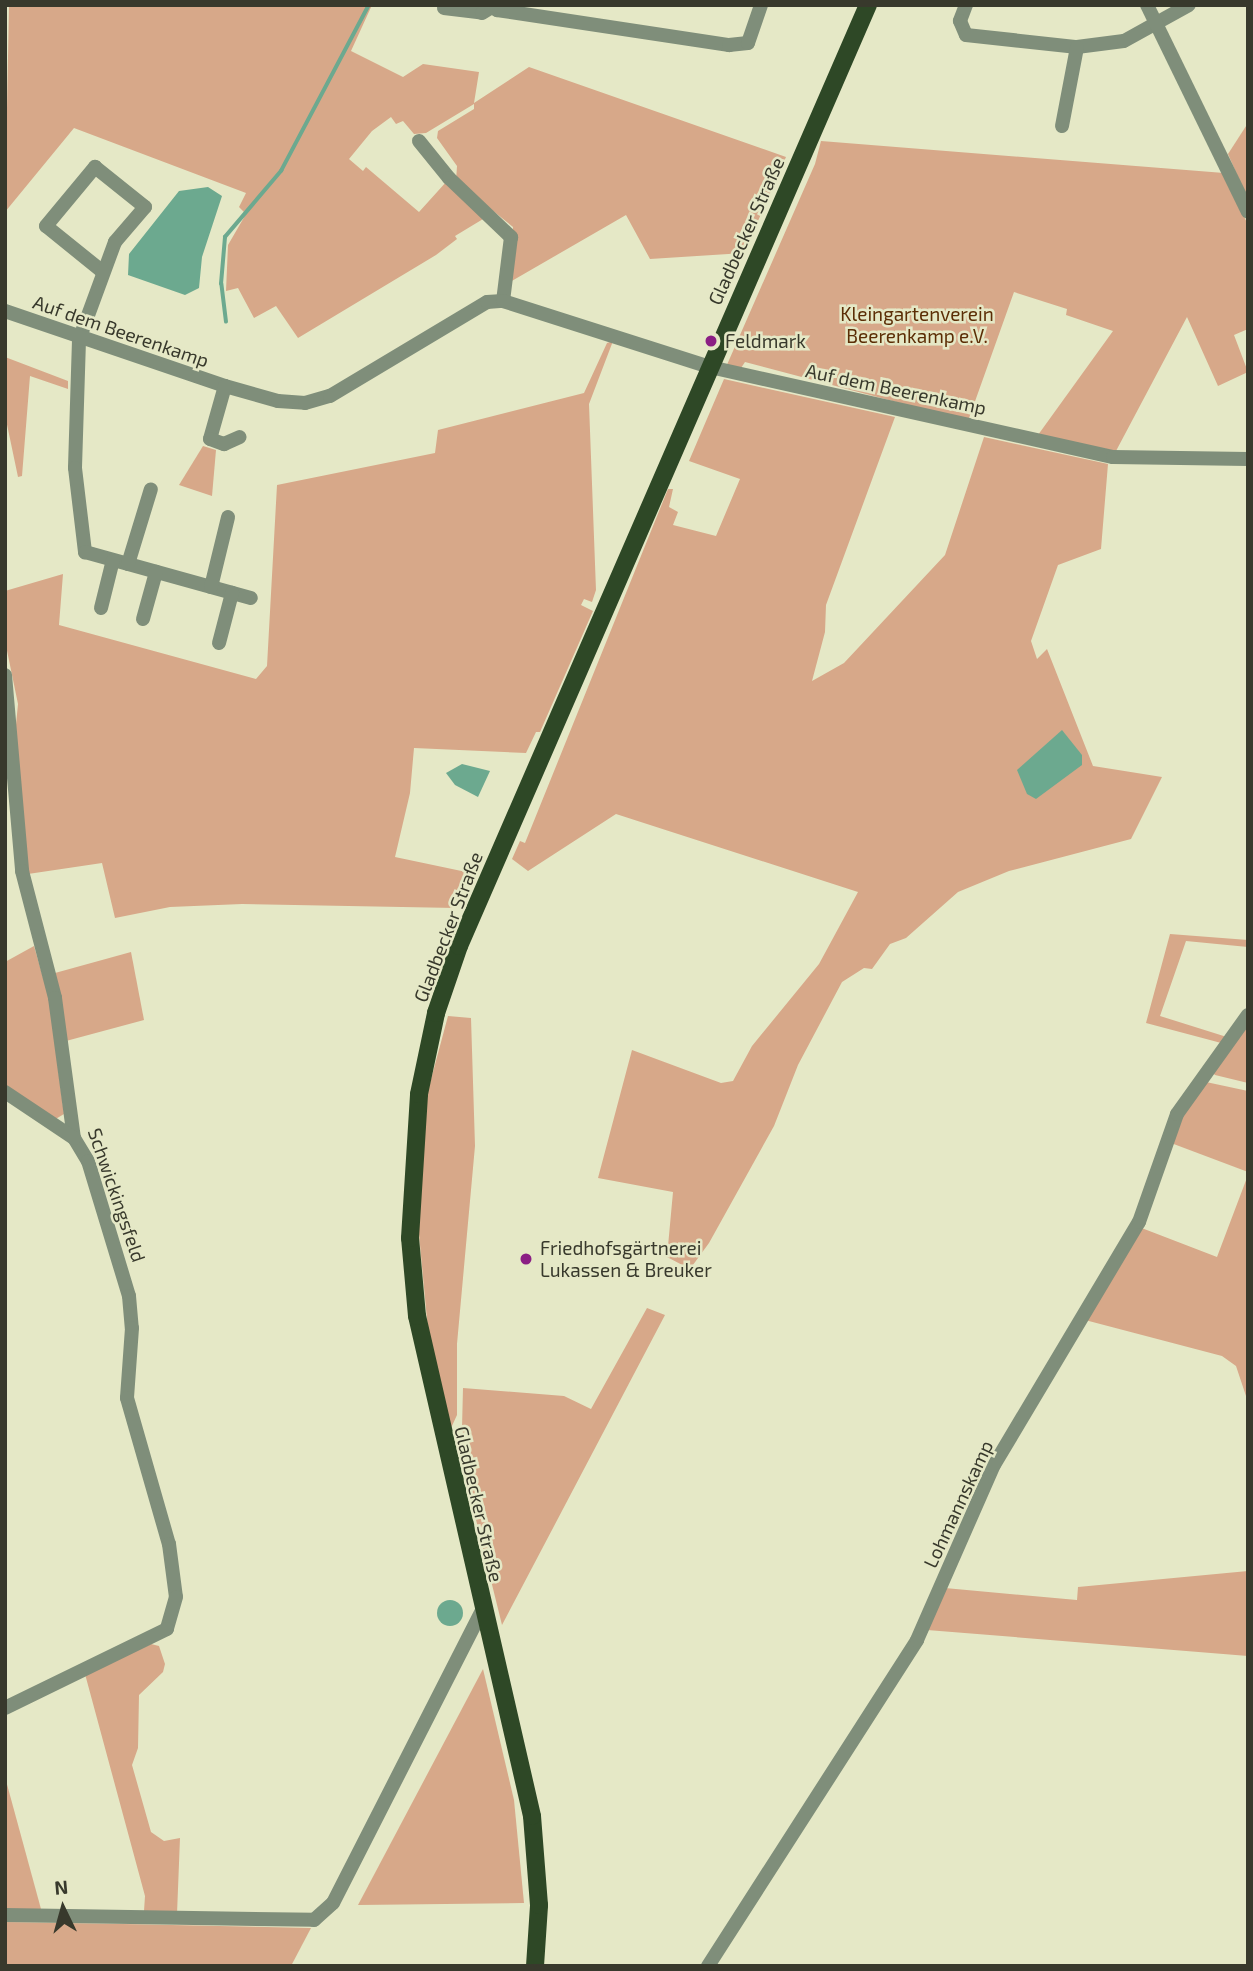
<!DOCTYPE html>
<html>
<head>
<meta charset="utf-8">
<style>
	body { margin:0 }
	#map { position:relative; width:1253px; height:1971px; overflow:hidden; background:#e5e8c6; font-family:"Exo 2",sans-serif }
	div>[style] { position:absolute }
	.green>* { inset:0; background:#d7a889 }
	.water>* { inset:0; background:#6ca98f }
	.round { border-radius:50% }
	.stream>* { height:3.5px; margin:-1.75px; padding:0 1.75px; transform-origin:1.75px; border-radius:1.75px; background:#6ca98f }
	.minor>* { height:14px; margin:-7px; padding:0 7px; transform-origin:7px; border-radius:7px; background:#7f8e7a }
	.major>* { height:18px; margin:-9px; padding:0 9px; transform-origin:9px; border-radius:9px; background:#2e4826 }
	.dots>* { width:19px; height:19px; translate:-50% -50%; box-sizing:border-box; border:4px solid #e5e8c6; border-radius:50% }
	span { translate:-50% -50%; white-space:nowrap; text-align:center; line-height:1.15; -webkit-text-stroke:5px #e5e8c6; paint-order:stroke }
	.street-label { font-size:19px; color:#38392c }
	.park-label { font-size:19px; color:#5b2d05 }
	.poi-label { font-size:19px; color:#38392c }
	.left { translate:0 -50%; text-align:left }
	.frame { position:absolute; inset:0; border:7px solid #38392c; pointer-events:none }
	.north { position:absolute; left:28px; top:1873px; width:70px; height:70px; -webkit-text-stroke:5px #e5e8c6; paint-order:stroke; rotate:355deg; font-size:19px; font-weight:700; line-height:28px; text-align:center; color:#38392c }
	.north::after { content:''; display:block; margin:auto; width:24px; height:32px; background:#38392c; clip-path:polygon(50% 0,100% 100%,50% 72%,0 100%) }
</style>
</head>
<body>
<div id="map">
	<div class="green">
		<i style="clip-path:polygon(9px 5px,372px 5px,351px 51px,403px 77px,423px 64px,479px 72px,474px 103px,529px 67px,786px 157px,744px 253px,650px 259px,626px 215px,510px 282px,513px 227px,456px 181px,457px 166px,437px 138px,438px 131px,474px 109px,474px 104px,426px 133px,414px 134px,403px 121px,396px 124px,391px 117px,372px 131px,349px 159px,363px 171px,366px 167px,419px 212px,447px 181px,488px 216px,455px 236px,457px 239px,436px 255px,298px 338px,276px 306px,254px 318px,238px 288px,226px 291px,228px 245px,246px 214px,239px 207px,246px 193px,74px 128px,5px 212px)"></i>
		<i style="clip-path:polygon(1248px 123px,1248px 200px,1228px 154px)"></i>
		<i style="clip-path:polygon(821px 141px,1224px 173px,1248px 225px,1248px 329px,1234px 335px,1248px 372px,1218px 386px,1187px 317px,1116px 451px,1038px 435px,1113px 331px,1066px 315px,1067px 309px,1014px 292px,968px 421px,745px 362px,739px 371px,726px 367px,815px 164px)"></i>
		<i style="clip-path:polygon(613px 341px,589px 404px,596px 590px,592px 602px,584px 599px,581px 605px,593px 611px,540px 732px,536px 732px,526px 753px,414px 748px,410px 793px,395px 857px,471px 873px,456px 908px,242px 904px,170px 907px,115px 918px,102px 863px,28px 874px,14px 745px,18px 704px,5px 641px,5px 591px,63px 574px,59px 625px,256px 679px,267px 666px,277px 485px,435px 453px,438px 430px,584px 393px,607px 343px)"></i>
		<i style="clip-path:polygon(5px 357px,68px 381px,68px 389px,30px 376px,22px 476px,18px 477px,5px 415px)"></i>
		<i style="clip-path:polygon(724px 379px,895px 417px,826px 605px,825px 632px,812px 681px,844px 663px,945px 555px,984px 437px,1108px 464px,1101px 549px,1058px 565px,1031px 641px,1037px 659px,1047px 649px,1093px 766px,1162px 777px,1131px 839px,1009px 871px,958px 892px,906px 938px,890px 944px,872px 969px,864px 968px,842px 982px,798px 1065px,774px 1126px,709px 1243px,690px 1269px,667px 1257px,673px 1192px,598px 1178px,632px 1050px,721px 1083px,733px 1081px,752px 1046px,819px 964px,858px 892px,616px 814px,528px 871px,512px 859px,520px 841px,525px 843px,668px 489px,673px 489px,669px 507px,678px 512px,673px 525px,716px 536px,740px 479px,689px 461px)"></i>
		<i style="clip-path:polygon(203px 446px,216px 450px,212px 496px,179px 485px)"></i>
		<i style="clip-path:polygon(1170px 934px,1248px 940px,1248px 947px,1186px 941px,1160px 1016px,1230px 1038px,1225px 1044px,1146px 1023px)"></i>
		<i style="clip-path:polygon(34px 946px,49px 998px,64px 1114px,54px 1120px,5px 1085px,5px 962px)"></i>
		<i style="clip-path:polygon(131px 952px,144px 1020px,66px 1041px,55px 973px)"></i>
		<i style="clip-path:polygon(448px 1016px,471px 1018px,475px 1146px,457px 1344px,457px 1415px,451px 1428px,430px 1351px,417px 1213px,426px 1098px)"></i>
		<i style="clip-path:polygon(1248px 1021px,1248px 1083px,1215px 1075px,1212px 1072px)"></i>
		<i style="clip-path:polygon(1206px 1082px,1248px 1091px,1248px 1172px,1171px 1143px,1180px 1115px)"></i>
		<i style="clip-path:polygon(1248px 1175px,1248px 1402px,1236px 1366px,1222px 1356px,1085px 1320px,1139px 1227px,1217px 1257px)"></i>
		<i style="clip-path:polygon(647px 1308px,665px 1315px,502px 1625px,461px 1459px,468px 1457px,462px 1428px,463px 1388px,564px 1396px,591px 1409px)"></i>
		<i style="clip-path:polygon(1248px 1571px,1248px 1656px,927px 1630px,945px 1588px,1077px 1600px,1078px 1587px)"></i>
		<i style="clip-path:polygon(151px 1644px,159px 1646px,165px 1664px,163px 1672px,139px 1695px,138px 1748px,132px 1765px,151px 1832px,164px 1841px,180px 1838px,177px 1914px,144px 1911px,145px 1896px,85px 1674px)"></i>
		<i style="clip-path:polygon(483px 1669px,514px 1800px,524px 1903px,358px 1905px)"></i>
		<i style="clip-path:polygon(5px 1777px,41px 1909px,5px 1913px)"></i>
		<i style="clip-path:polygon(5px 1922px,123px 1924px,311px 1928px,291px 1966px,5px 1966px)"></i>
	</div>
	<div class="water">
		<i style="clip-path:polygon(208px 187px,222px 196px,202px 257px,199px 288px,185px 295px,128px 275px,129px 254px,179px 191px)"></i>
		<i style="clip-path:polygon(1062px 730px,1082px 755px,1082px 765px,1036px 799px,1027px 794px,1017px 770px)"></i>
		<i style="clip-path:polygon(462px 764px,490px 771px,478px 797px,455px 785px,446px 773px)"></i>
		<i class="round" style="left:437px;top:1600px;width:26px;height:26px"></i>
	</div>
	<div class="stream">
		<i style="left:226px;top:322px;width:38px;rotate:-97deg"></i>
		<i style="left:221px;top:284px;width:47px;rotate:-85.1deg"></i>
		<i style="left:225px;top:237px;width:87px;rotate:-49.7deg"></i>
		<i style="left:281px;top:171px;width:188px;rotate:-62.1deg"></i>
	</div>
	<div class="minor">
		<i style="left:491px;top:5px;width:8px;rotate:40deg"></i>
		<i style="left:497px;top:10px;width:235px;rotate:8.6deg"></i>
		<i style="left:729px;top:45px;width:19px;rotate:-6deg"></i>
		<i style="left:748px;top:43px;width:40px;rotate:-71.1deg"></i>
		<i style="left:966px;top:5px;width:17px;rotate:111deg"></i>
		<i style="left:960px;top:21px;width:15px;rotate:67deg"></i>
		<i style="left:966px;top:35px;width:112px;rotate:6.2deg"></i>
		<i style="left:1077px;top:47px;width:47px;rotate:-7.3deg"></i>
		<i style="left:1124px;top:41px;width:74px;rotate:-29deg"></i>
		<i style="left:1147px;top:5px;width:230px;rotate:64deg"></i>
		<i style="left:444px;top:8px;width:38px;rotate:7deg"></i>
		<i style="left:482px;top:13px;width:12px;rotate:-31deg"></i>
		<i style="left:1062px;top:126px;width:80px;rotate:-79.2deg"></i>
		<i style="left:419px;top:141px;width:48px;rotate:51deg"></i>
		<i style="left:449px;top:178px;width:86px;rotate:43.6deg"></i>
		<i style="left:511px;top:237px;width:64px;rotate:97.1deg"></i>
		<i style="left:103px;top:272px;width:73px;rotate:-141.1deg"></i>
		<i style="left:46px;top:226px;width:77px;rotate:-50.3deg"></i>
		<i style="left:95px;top:167px;width:64px;rotate:38.7deg"></i>
		<i style="left:145px;top:207px;width:46px;rotate:130.6deg"></i>
		<i style="left:115px;top:242px;width:104px;rotate:110.2deg"></i>
		<i style="left:79px;top:340px;width:128px;rotate:91.8deg"></i>
		<i style="left:75px;top:468px;width:85px;rotate:83.2deg"></i>
		<i style="left:85px;top:552px;width:172px;rotate:15.5deg"></i>
		<i style="left:5px;top:311px;width:232px;rotate:18.8deg"></i>
		<i style="left:225px;top:386px;width:55px;rotate:15.8deg"></i>
		<i style="left:278px;top:401px;width:27px;rotate:4deg"></i>
		<i style="left:305px;top:403px;width:26px;rotate:-16deg"></i>
		<i style="left:330px;top:396px;width:183px;rotate:-30.9deg"></i>
		<i style="left:487px;top:302px;width:16px;rotate:-4deg"></i>
		<i style="left:503px;top:301px;width:217px;rotate:17.7deg"></i>
		<i style="left:710px;top:367px;width:413px;rotate:12.6deg"></i>
		<i style="left:1113px;top:457px;width:135px;rotate:0.8deg"></i>
		<i style="left:225px;top:386px;width:55px;rotate:105.8deg"></i>
		<i style="left:210px;top:439px;width:15px;rotate:20deg"></i>
		<i style="left:224px;top:444px;width:17px;rotate:-24deg"></i>
		<i style="left:128px;top:564px;width:78px;rotate:-73deg"></i>
		<i style="left:211px;top:587px;width:72px;rotate:-76.3deg"></i>
		<i style="left:101px;top:608px;width:49px;rotate:-76deg"></i>
		<i style="left:143px;top:619px;width:49px;rotate:-74.5deg"></i>
		<i style="left:219px;top:643px;width:52px;rotate:-75.4deg"></i>
		<i style="left:5px;top:675px;width:197px;rotate:85deg"></i>
		<i style="left:22px;top:871px;width:131px;rotate:75.4deg"></i>
		<i style="left:55px;top:998px;width:141px;rotate:82.3deg"></i>
		<i style="left:74px;top:1138px;width:27px;rotate:59deg"></i>
		<i style="left:88px;top:1161px;width:141px;rotate:73.1deg"></i>
		<i style="left:129px;top:1296px;width:32px;rotate:85deg"></i>
		<i style="left:132px;top:1328px;width:70px;rotate:94.1deg"></i>
		<i style="left:127px;top:1398px;width:152px;rotate:74deg"></i>
		<i style="left:169px;top:1544px;width:53px;rotate:82.5deg"></i>
		<i style="left:176px;top:1597px;width:33px;rotate:106deg"></i>
		<i style="left:167px;top:1629px;width:180px;rotate:154deg"></i>
		<i style="left:5px;top:1092px;width:83px;rotate:33.7deg"></i>
		<i style="left:5px;top:1915px;width:309px;rotate:0.9deg"></i>
		<i style="left:314px;top:1920px;width:25px;rotate:-42deg"></i>
		<i style="left:333px;top:1903px;width:328px;rotate:-63deg"></i>
		<i style="left:708px;top:1966px;width:387px;rotate:-57.3deg"></i>
		<i style="left:917px;top:1640px;width:191px;rotate:-66.3deg"></i>
		<i style="left:994px;top:1465px;width:283px;rotate:-59.2deg"></i>
		<i style="left:1139px;top:1222px;width:114px;rotate:-70.6deg"></i>
		<i style="left:1177px;top:1114px;width:122px;rotate:-54.4deg"></i>
	</div>
	<div class="major">
		<i style="left:535px;top:1966px;width:61px;rotate:-86.2deg"></i>
		<i style="left:539px;top:1905px;width:89px;rotate:-94.5deg"></i>
		<i style="left:532px;top:1816px;width:513px;rotate:-102.95deg"></i>
		<i style="left:417px;top:1316px;width:78px;rotate:-95.1deg"></i>
		<i style="left:410px;top:1238px;width:144px;rotate:-86.4deg"></i>
		<i style="left:419px;top:1094px;width:83px;rotate:-78.1deg"></i>
		<i style="left:436px;top:1013px;width:71px;rotate:-71.1deg"></i>
		<i style="left:459px;top:946px;width:1026px;rotate:-66.51deg"></i>
	</div>
	<div class="dots">
		<i style="left:711px;top:341px;background:#8b1f84"></i>
		<i style="left:526px;top:1259px;background:#8b1f84"></i>
	</div>
	<div class="street-label">
		<span style="left:746px;top:231px;rotate:-66deg">Gladbecker Straße</span>
		<span style="left:121px;top:331px;rotate:19deg">Auf dem Beerenkamp</span>
		<span style="left:896px;top:389px;rotate:12deg">Auf dem Beerenkamp</span>
		<span style="left:448px;top:927px;rotate:-69deg">Gladbecker Straße</span>
		<span style="left:117px;top:1195px;rotate:71deg">Schwickingsfeld</span>
		<span style="left:479px;top:1504px;rotate:77deg">Gladbecker Straße</span>
		<span style="left:958px;top:1504px;rotate:-65deg">Lohmannskamp</span>
	</div>
	<div class="park-label">
		<span style="left:917px;top:325px">Kleingartenverein<br>Beerenkamp e.V.</span>
	</div>
	<div class="poi-label">
		<span class="left" style="left:725px;top:341px">Feldmark</span>
		<span class="left" style="left:540px;top:1259px">Friedhofsgärtnerei<br>Lukassen &amp; Breuker</span>
	</div>
	<div class="frame"></div>
	<div class="north">N</div>
</div>
</body>
</html>
